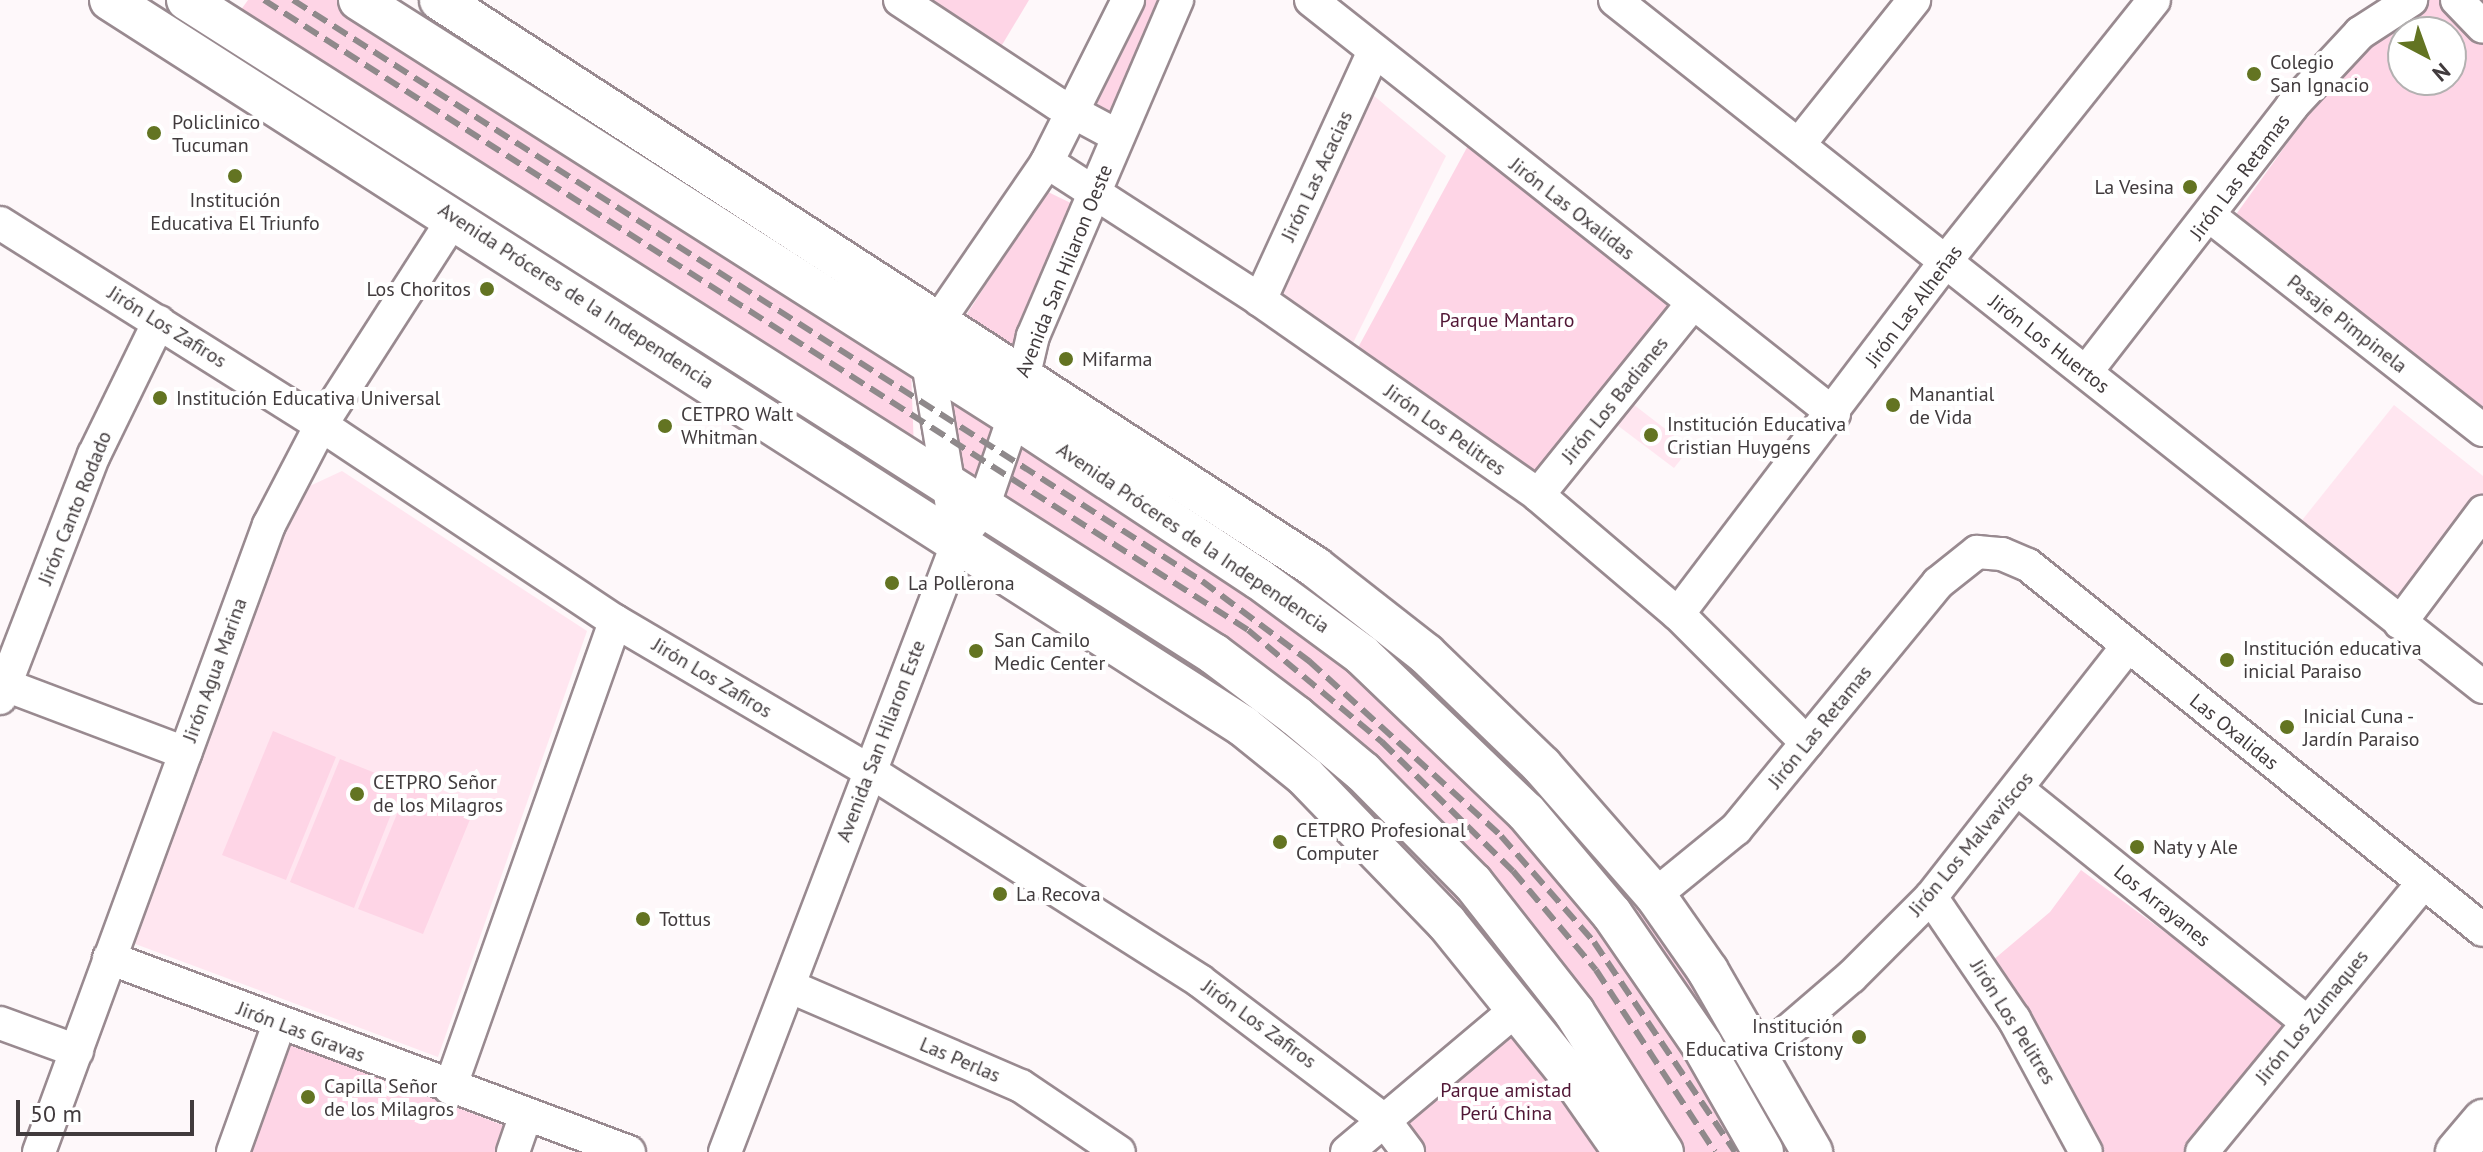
<!DOCTYPE html>
<html>
<head>
<meta charset="utf-8">
<style>
	body { margin:0 }
	#map { position:relative; width:2483px; height:1152px; overflow:hidden; background:#fef8fa; font-family:"PT Sans",sans-serif }
	div>[style] { position:absolute }
	.built>* { inset:0; background:#ffe6f0 }
	.green>* { inset:0; background:#fed5e6 }
	.roads { filter:drop-shadow(2px 0 #998a90) drop-shadow(-2px 0 #998a90) drop-shadow(0 2px #998a90) drop-shadow(0 -2px #998a90) }
	.minor>* { height:32px; margin:-16px; padding:0 16px; transform-origin:16px; border-radius:16px; background:#fff }
	.major>* { height:40px; margin:-20px; padding:0 20px; transform-origin:20px; border-radius:20px; background:#fff }
	.rail>* { height:6px; margin-top:-3px; transform-origin:0; background:repeating-linear-gradient(90deg,#8f898b 0 16px,transparent 0 24px) }
	.dots>* { width:22px; height:22px; translate:-50% -50%; box-sizing:border-box; border:4px solid #fff; border-radius:50% }
	span { translate:-50% -50%; white-space:nowrap; text-align:center; line-height:1.15; -webkit-text-stroke:8px #fff; paint-order:stroke }
	.poi-label { font-size:20px; color:#413b3d }
	.left { translate:0 -50%; text-align:left }
	.right { translate:-100% -50%; text-align:right }
	.street-label { font-size:20px; color:#413b3d }
	.park-label { font-size:20px; color:#501635 }
	.north { position:absolute; left:2387px; top:16px; width:80px; height:80px; box-sizing:border-box; background:#fff; border:2px solid #b3b1b1; border-radius:50%; rotate:139deg; font-size:22px; font-weight:700; line-height:32px; text-align:center; color:#413b3d }
	.north::after { content:''; display:block; margin:auto; width:28px; height:36px; background:#637422; clip-path:polygon(50% 0,100% 100%,50% 72%,0 100%) }
	.scale { position:absolute; left:16px; top:1100px; width:178px; height:36px; box-sizing:border-box; border:4px solid #413b3d; border-top:0; padding-left:10px; font-size:24px; line-height:28px; white-space:nowrap; color:#413b3d; -webkit-text-stroke:6px #fff; paint-order:stroke }
</style>
</head>
<body>
<div id="map">
	<div class="built">
		<i style="clip-path:polygon(1367px 90px,1446px 156px,1350px 349px,1273px 295px)"></i>
		<i style="clip-path:polygon(1629px 401px,1690px 448px,1674px 468px,1613px 422px)"></i>
		<i style="clip-path:polygon(2394px 405px,2483px 476px,2483px 497px,2398px 603px,2299px 524px)"></i>
		<i style="clip-path:polygon(342px 471px,587px 631px,438px 1057px,130px 942px,299px 491px)"></i>
	</div>
	<div class="green">
		<i style="clip-path:polygon(248px 0,337px 0,911px 370px,914px 449px,238px 14px)"></i>
		<i style="clip-path:polygon(919px 0,1029px 0,999px 50px)"></i>
		<i style="clip-path:polygon(1140px 0,1166px 0,1115px 121px,1094px 110px)"></i>
		<i style="clip-path:polygon(evenodd,2429px 0,2445px 0,2483px 42px,2483px 419px,2232px 220px,2330px 84px,2390px 25px,2429px 0,2403px 32px,2451px 32px,2451px 80px,2403px 80px,2403px 32px)"></i>
		<i style="clip-path:polygon(1470px 142px,1677px 304px,1537px 482px,1354px 355px)"></i>
		<i style="clip-path:polygon(1046px 191px,1077px 206px,1015px 361px,960px 325px)"></i>
		<i style="clip-path:polygon(947px 393px,1002px 427px,983px 491px,958px 475px)"></i>
		<i style="clip-path:polygon(1020px 439px,1248px 585px,1456px 757px,1641px 973px,1748px 1152px,1679px 1152px,1475px 866px,997px 502px)"></i>
		<i style="clip-path:polygon(1227px 526px,1416px 664px,1577px 824px,1658px 925px,1717px 1015px,1704px 1022px)"></i>
		<i style="clip-path:polygon(273px 731px,336px 757px,286px 880px,222px 855px)"></i>
		<i style="clip-path:polygon(340px 759px,403px 784px,354px 908px,290px 882px)"></i>
		<i style="clip-path:polygon(1348px 786px,1398px 829px,1504px 945px,1615px 1104px)"></i>
		<i style="clip-path:polygon(408px 787px,473px 812px,423px 934px,358px 909px)"></i>
		<i style="clip-path:polygon(2081px 870px,2293px 1027px,2192px 1152px,2092px 1152px,1986px 966px,2050px 912px)"></i>
		<i style="clip-path:polygon(1511px 1030px,1607px 1152px,1424px 1152px,1404px 1123px)"></i>
		<i style="clip-path:polygon(286px 1042px,505px 1126px,496px 1152px,247px 1152px)"></i>
	</div>
	<div class="roads">
		<div class="minor">
			<i style="left:900px;top:0;width:189px;rotate:33.4deg"></i>
			<i style="left:1058px;top:104px;width:68px;rotate:28.1deg"></i>
			<i style="left:1311px;top:0;width:667px;rotate:38.36deg"></i>
			<i style="left:1615px;top:0;width:1107px;rotate:38.36deg"></i>
			<i style="left:2457px;top:0;width:37px;rotate:46deg"></i>
			<i style="left:1800px;top:143px;width:183px;rotate:-51.4deg"></i>
			<i style="left:1047px;top:162px;width:254px;rotate:32.9deg"></i>
			<i style="left:1260px;top:300px;width:340px;rotate:35deg"></i>
			<i style="left:1538px;top:495px;width:184px;rotate:40.4deg"></i>
			<i style="left:1678px;top:614px;width:182px;rotate:45deg"></i>
			<i style="left:2211px;top:217px;width:345px;rotate:38.1deg"></i>
			<i style="left:0;top:223px;width:379px;rotate:32.2deg"></i>
			<i style="left:321px;top:425px;width:353px;rotate:33.7deg"></i>
			<i style="left:615px;top:621px;width:294px;rotate:30.5deg"></i>
			<i style="left:868px;top:770px;width:393px;rotate:32.4deg"></i>
			<i style="left:1200px;top:981px;width:231px;rotate:37.1deg"></i>
			<i style="left:1384px;top:1120px;width:40px;rotate:53deg"></i>
			<i style="left:1260px;top:300px;width:274px;rotate:-65.4deg"></i>
			<i style="left:2086px;top:372px;width:336px;rotate:-52.2deg"></i>
			<i style="left:2292px;top:106px;width:100px;rotate:-47deg"></i>
			<i style="left:2360px;top:33px;width:61px;rotate:-32.9deg"></i>
			<i style="left:1538px;top:495px;width:245px;rotate:-51.1deg"></i>
			<i style="left:971px;top:524px;width:21px;rotate:-55deg"></i>
			<i style="left:983px;top:507px;width:95px;rotate:-71deg"></i>
			<i style="left:1014px;top:417px;width:83px;rotate:-76.8deg"></i>
			<i style="left:1033px;top:336px;width:366px;rotate:-66.8deg"></i>
			<i style="left:1678px;top:614px;width:442px;rotate:-52.8deg"></i>
			<i style="left:1945px;top:262px;width:335px;rotate:-51.4deg"></i>
			<i style="left:2400px;top:623px;width:139px;rotate:-53.2deg"></i>
			<i style="left:0;top:683px;width:198px;rotate:20.7deg"></i>
			<i style="left:0;top:698px;width:261px;rotate:-68.9deg"></i>
			<i style="left:94px;top:455px;width:148px;rotate:-64deg"></i>
			<i style="left:2017px;top:789px;width:372px;rotate:38.8deg"></i>
			<i style="left:1655px;top:895px;width:104px;rotate:-39.2deg"></i>
			<i style="left:1736px;top:829px;width:318px;rotate:-50.6deg"></i>
			<i style="left:1938px;top:583px;width:50px;rotate:-38.5deg"></i>
			<i style="left:1977px;top:552px;width:25px;rotate:5deg"></i>
			<i style="left:2002px;top:554px;width:28px;rotate:23deg"></i>
			<i style="left:2028px;top:565px;width:583px;rotate:38.74deg"></i>
			<i style="left:1931px;top:897px;width:148px;rotate:55.8deg"></i>
			<i style="left:2014px;top:1019px;width:151px;rotate:61.6deg"></i>
			<i style="left:109px;top:958px;width:555px;rotate:20.46deg"></i>
			<i style="left:791px;top:987px;width:250px;rotate:23.3deg"></i>
			<i style="left:1021px;top:1086px;width:118px;rotate:34deg"></i>
			<i style="left:0;top:1023px;width:82px;rotate:20deg"></i>
			<i style="left:1759px;top:1056px;width:121px;rotate:-40.7deg"></i>
			<i style="left:1851px;top:977px;width:113px;rotate:-45deg"></i>
			<i style="left:1931px;top:897px;width:319px;rotate:-51.9deg"></i>
			<i style="left:450px;top:1088px;width:495px;rotate:-70.5deg"></i>
			<i style="left:39px;top:1152px;width:668px;rotate:-69.86deg"></i>
			<i style="left:269px;top:525px;width:113px;rotate:-62.5deg"></i>
			<i style="left:321px;top:425px;width:246px;rotate:-57.3deg"></i>
			<i style="left:233px;top:1152px;width:136px;rotate:-70.2deg"></i>
			<i style="left:513px;top:1152px;width:36px;rotate:-71deg"></i>
			<i style="left:725px;top:1152px;width:653px;rotate:-69.09deg"></i>
			<i style="left:958px;top:542px;width:182px;rotate:-99.5deg"></i>
			<i style="left:928px;top:362px;width:43px;rotate:-75.3deg"></i>
			<i style="left:939px;top:320px;width:191px;rotate:-55.6deg"></i>
			<i style="left:1047px;top:162px;width:181px;rotate:-63.4deg"></i>
			<i style="left:1347px;top:1152px;width:222px;rotate:-40.1deg"></i>
			<i style="left:2202px;top:1152px;width:348px;rotate:-50.6deg"></i>
		</div>
		<div class="major">
			<i style="left:110px;top:0;width:1346px;rotate:32.65deg"></i>
			<i style="left:1243px;top:726px;width:80px;rotate:38.9deg"></i>
			<i style="left:1305px;top:776px;width:204px;rotate:46deg"></i>
			<i style="left:1447px;top:923px;width:201px;rotate:51.1deg"></i>
			<i style="left:1573px;top:1079px;width:89px;rotate:55.1deg"></i>
			<i style="left:187px;top:0;width:1218px;rotate:32.49deg"></i>
			<i style="left:1214px;top:654px;width:103px;rotate:37.1deg"></i>
			<i style="left:1296px;top:716px;width:87px;rotate:39.9deg"></i>
			<i style="left:1363px;top:772px;width:156px;rotate:45.3deg"></i>
			<i style="left:1473px;top:883px;width:164px;rotate:51.9deg"></i>
			<i style="left:1574px;top:1012px;width:166px;rotate:57.6deg"></i>
			<i style="left:359px;top:0;width:776px;rotate:32.48deg"></i>
			<i style="left:1014px;top:417px;width:294px;rotate:33.5deg"></i>
			<i style="left:1259px;top:579px;width:128px;rotate:36.4deg"></i>
			<i style="left:1362px;top:655px;width:227px;rotate:43.8deg"></i>
			<i style="left:1526px;top:812px;width:133px;rotate:49.9deg"></i>
			<i style="left:1612px;top:914px;width:159px;rotate:55.5deg"></i>
			<i style="left:1702px;top:1045px;width:123px;rotate:60.3deg"></i>
			<i style="left:440px;top:0;width:1043px;rotate:32.94deg"></i>
			<i style="left:1315px;top:567px;width:141px;rotate:38.1deg"></i>
			<i style="left:1426px;top:654px;width:161px;rotate:44deg"></i>
			<i style="left:1542px;top:766px;width:171px;rotate:48.8deg"></i>
			<i style="left:1655px;top:895px;width:93px;rotate:55.1deg"></i>
			<i style="left:1708px;top:971px;width:209px;rotate:60.1deg"></i>
			<i style="left:2456px;top:1152px;width:42px;rotate:-49.8deg"></i>
		</div>
	</div>
	<div class="rail">
		<i style="left:264px;top:0;width:1168px;rotate:32.63deg"></i>
		<i style="left:1248px;top:630px;width:175px;rotate:39.9deg"></i>
		<i style="left:1382px;top:742px;width:184px;rotate:44.6deg"></i>
		<i style="left:1513px;top:871px;width:129px;rotate:50deg"></i>
		<i style="left:1596px;top:970px;width:217px;rotate:56.8deg"></i>
		<i style="left:293px;top:0;width:1079px;rotate:32.59deg"></i>
		<i style="left:1202px;top:581px;width:134px;rotate:36.8deg"></i>
		<i style="left:1309px;top:661px;width:260px;rotate:42.3deg"></i>
		<i style="left:1501px;top:836px;width:141px;rotate:48.7deg"></i>
		<i style="left:1594px;top:942px;width:253px;rotate:56.1deg"></i>
	</div>
	<div class="dots">
		<i style="left:2254px;top:74px;background:#637422"></i>
		<i style="left:154px;top:133px;background:#637422"></i>
		<i style="left:235px;top:176px;background:#637422"></i>
		<i style="left:2190px;top:187px;background:#637422"></i>
		<i style="left:487px;top:289px;background:#637422"></i>
		<i style="left:1066px;top:359px;background:#637422"></i>
		<i style="left:160px;top:398px;background:#637422"></i>
		<i style="left:1893px;top:405px;background:#637422"></i>
		<i style="left:665px;top:426px;background:#637422"></i>
		<i style="left:1651px;top:435px;background:#637422"></i>
		<i style="left:892px;top:583px;background:#637422"></i>
		<i style="left:976px;top:651px;background:#637422"></i>
		<i style="left:2227px;top:660px;background:#637422"></i>
		<i style="left:2287px;top:727px;background:#637422"></i>
		<i style="left:357px;top:794px;background:#637422"></i>
		<i style="left:1280px;top:842px;background:#637422"></i>
		<i style="left:2137px;top:847px;background:#637422"></i>
		<i style="left:1000px;top:894px;background:#637422"></i>
		<i style="left:643px;top:919px;background:#637422"></i>
		<i style="left:1859px;top:1037px;background:#637422"></i>
		<i style="left:308px;top:1097px;background:#637422"></i>
	</div>
	<div class="poi-label">
		<span class="left" style="left:2270px;top:74px">Colegio<br>San Ignacio</span>
		<span class="left" style="left:172px;top:134px">Policlinico<br>Tucuman</span>
		<span class="right" style="left:2174px;top:187px">La Vesina</span>
		<span style="left:235px;top:212px">Institución<br>Educativa El Triunfo</span>
		<span class="right" style="left:471px;top:289px">Los Choritos</span>
		<span class="left" style="left:1082px;top:359px">Mifarma</span>
		<span class="left" style="left:1909px;top:406px">Manantial<br>de Vida</span>
		<span class="left" style="left:176px;top:398px">Institución Educativa Universal</span>
		<span class="left" style="left:681px;top:426px">CETPRO Walt<br>Whitman</span>
		<span class="left" style="left:1667px;top:436px">Institución Educativa<br>Cristian Huygens</span>
		<span class="left" style="left:908px;top:583px">La Pollerona</span>
		<span class="left" style="left:994px;top:652px">San Camilo<br>Medic Center</span>
		<span class="left" style="left:2243px;top:660px">Institución educativa<br>inicial Paraiso</span>
		<span class="left" style="left:2303px;top:728px">Inicial Cuna -<br>Jardín Paraiso</span>
		<span class="left" style="left:373px;top:794px">CETPRO Señor<br>de los Milagros</span>
		<span class="left" style="left:1296px;top:842px">CETPRO Profesional<br>Computer</span>
		<span class="left" style="left:2153px;top:847px">Naty y Ale</span>
		<span class="left" style="left:1016px;top:894px">La Recova</span>
		<span class="left" style="left:659px;top:919px">Tottus</span>
		<span class="right" style="left:1843px;top:1038px">Institución<br>Educativa Cristony</span>
		<span class="left" style="left:324px;top:1098px">Capilla Señor<br>de los Milagros</span>
	</div>
	<div class="street-label">
		<span style="left:1317px;top:176px;rotate:-65deg">Jirón Las Acacias</span>
		<span style="left:2240px;top:177px;rotate:-53deg">Jirón Las Retamas</span>
		<span style="left:1572px;top:209px;rotate:38deg">Jirón Las Oxalidas</span>
		<span style="left:1064px;top:271px;rotate:-68deg">Avenida San Hilaron Oeste</span>
		<span style="left:576px;top:296px;rotate:33deg">Avenida Próceres de la Independencia</span>
		<span style="left:1914px;top:306px;rotate:-53deg">Jirón Las Alheñas</span>
		<span style="left:2347px;top:324px;rotate:38deg">Pasaje Pimpinela</span>
		<span style="left:167px;top:327px;rotate:32deg">Jirón Los Zafiros</span>
		<span style="left:2049px;top:344px;rotate:38deg">Jirón Los Huertos</span>
		<span style="left:1615px;top:400px;rotate:-51deg">Jirón Los Badianes</span>
		<span style="left:1445px;top:430px;rotate:35deg">Jirón Los Pelitres</span>
		<span style="left:75px;top:508px;rotate:-68deg">Jirón Canto Rodado</span>
		<span style="left:1193px;top:538px;rotate:34deg">Avenida Próceres de la Independencia</span>
		<span style="left:215px;top:670px;rotate:-70deg">Jirón Agua Marina</span>
		<span style="left:712px;top:678px;rotate:31deg">Jirón Los Zafiros</span>
		<span style="left:1820px;top:727px;rotate:-51deg">Jirón Las Retamas</span>
		<span style="left:2234px;top:732px;rotate:39deg">Las Oxalidas</span>
		<span style="left:881px;top:741px;rotate:-69deg">Avenida San Hilaron Este</span>
		<span style="left:1971px;top:844px;rotate:-50deg">Jirón Los Malvaviscos</span>
		<span style="left:2162px;top:906px;rotate:39deg">Los Arrayanes</span>
		<span style="left:2312px;top:1017px;rotate:-51deg">Jirón Los Zumaques</span>
		<span style="left:2013px;top:1022px;rotate:58deg">Jirón Los Pelitres</span>
		<span style="left:1259px;top:1024px;rotate:36deg">Jirón Los Zafiros</span>
		<span style="left:301px;top:1032px;rotate:21deg">Jirón Las Gravas</span>
		<span style="left:960px;top:1060px;rotate:23deg">Las Perlas</span>
	</div>
	<div class="park-label">
		<span style="left:1507px;top:320px">Parque Mantaro</span>
		<span style="left:1506px;top:1102px">Parque amistad<br>Perú China</span>
	</div>
	<div class="north">N</div>
	<div class="scale">50 m</div>
</div>
</body>
</html>
